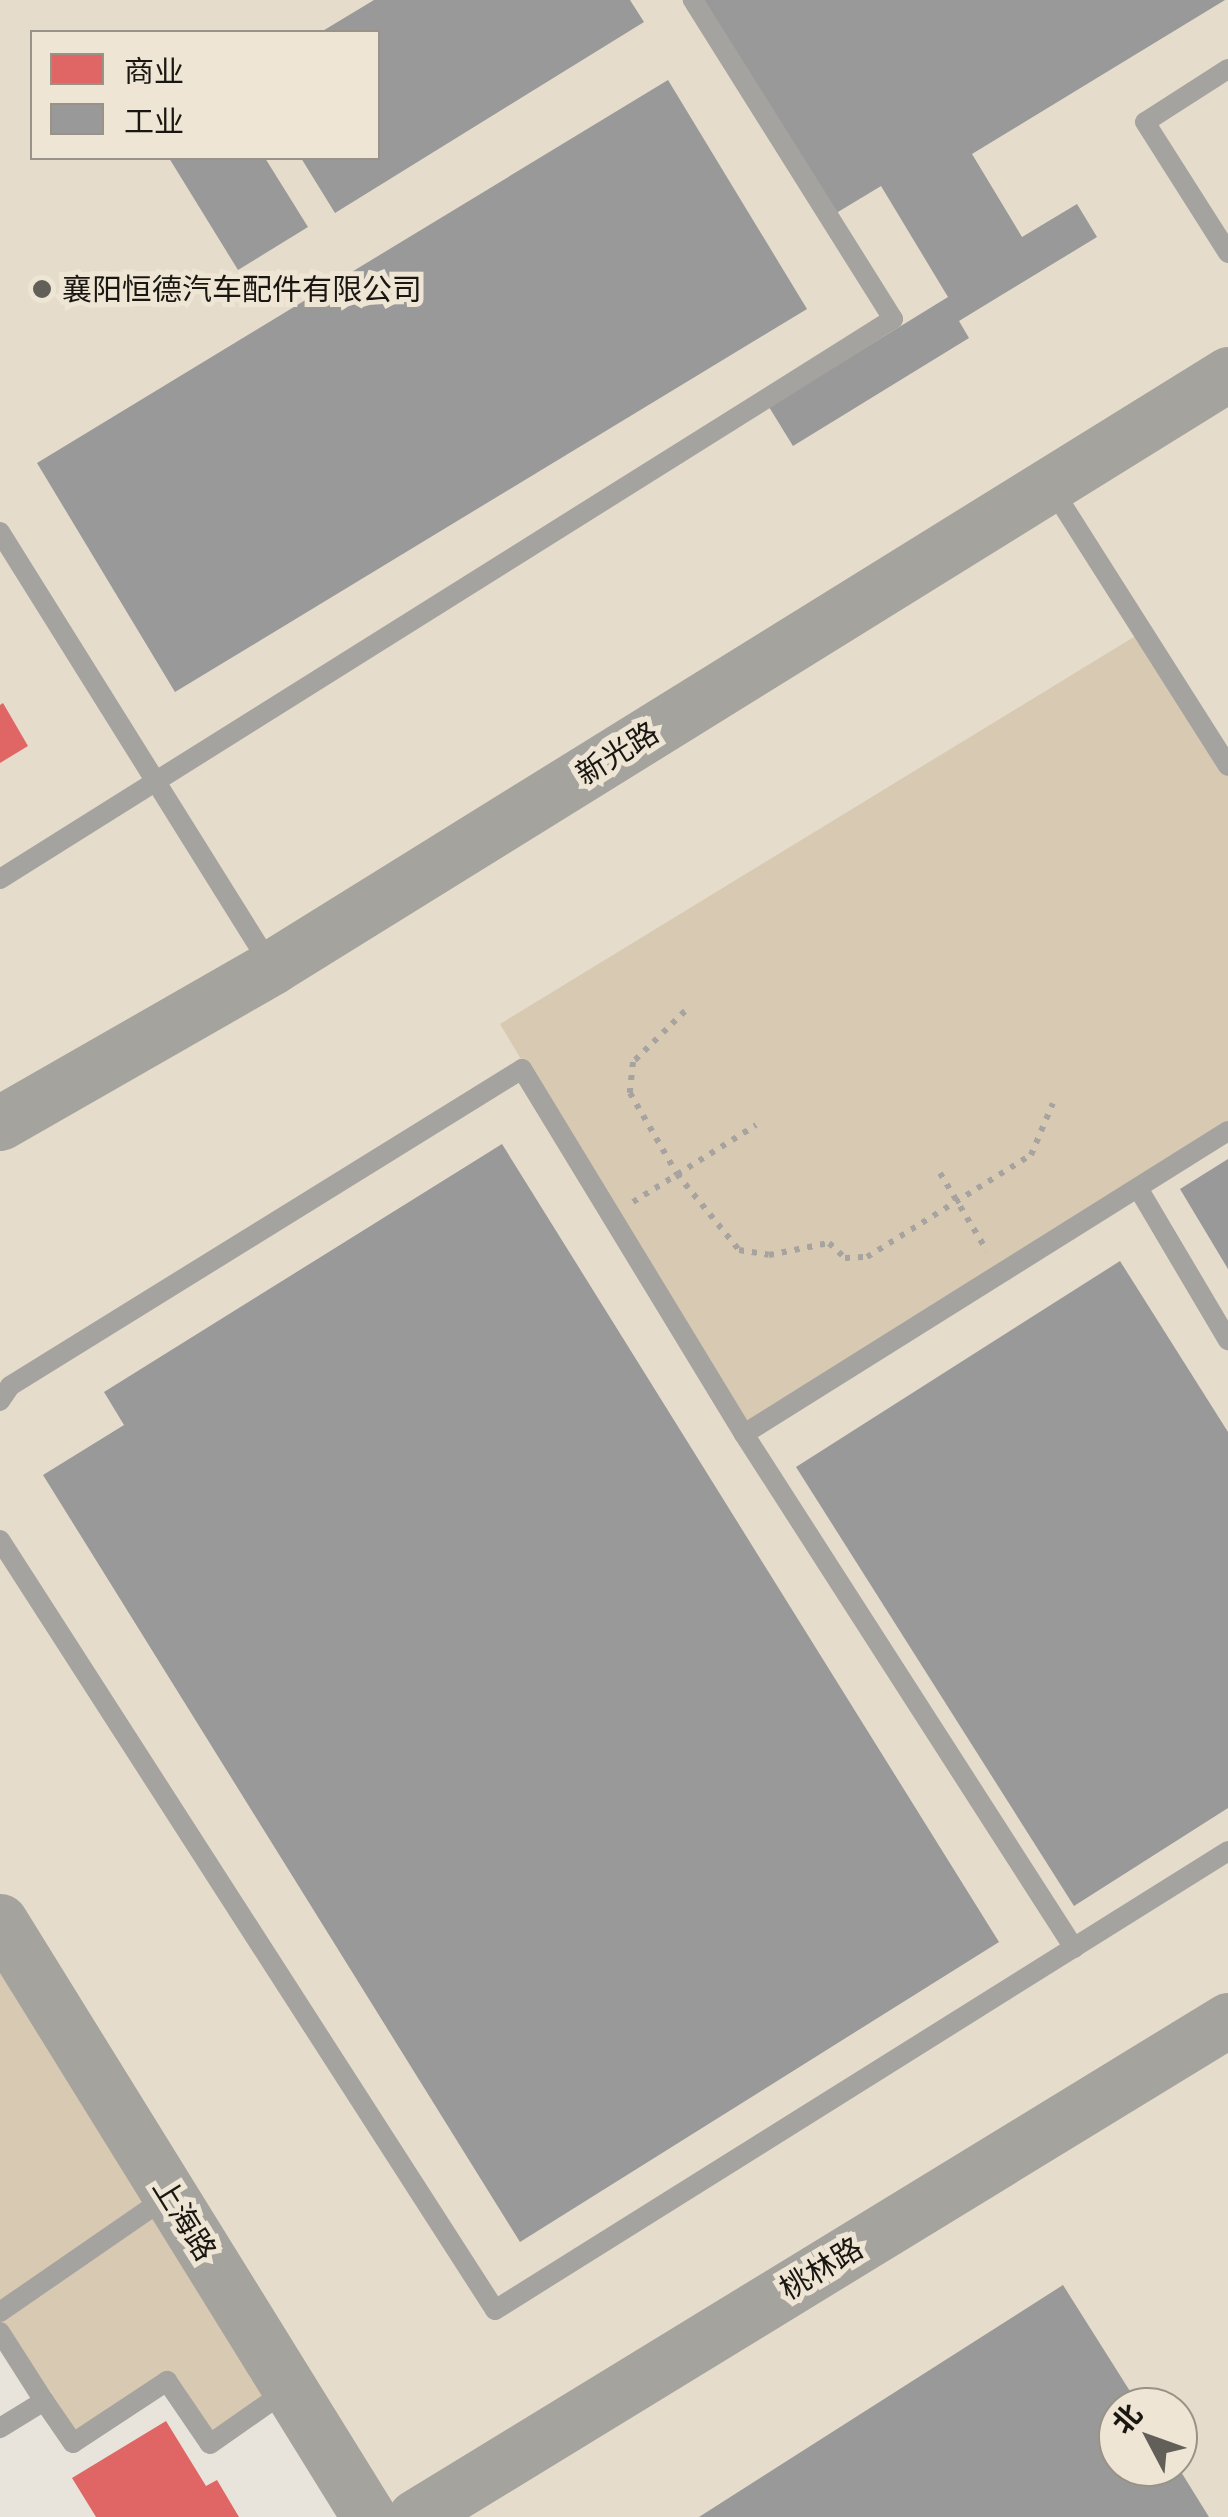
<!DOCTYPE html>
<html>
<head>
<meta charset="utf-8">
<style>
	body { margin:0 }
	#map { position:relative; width:1228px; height:2517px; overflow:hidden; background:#e8e4db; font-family:Mulish,"Noto Sans SC",sans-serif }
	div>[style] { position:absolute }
	.built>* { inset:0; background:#e5dccb }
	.green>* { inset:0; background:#d8cab2 }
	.shops>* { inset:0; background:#e06666 }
	.industry>* { inset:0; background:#999 }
	.path>* { height:6px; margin-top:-3px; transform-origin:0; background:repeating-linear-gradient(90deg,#a7a39f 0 5px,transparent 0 13px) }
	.lane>* { height:20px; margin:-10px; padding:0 10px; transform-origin:10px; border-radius:10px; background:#a5a39f }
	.secondary>* { height:55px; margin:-27.5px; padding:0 27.5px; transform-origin:27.5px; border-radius:27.5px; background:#a5a39d }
	.dots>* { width:28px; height:28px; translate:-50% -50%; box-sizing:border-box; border:5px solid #eee5d5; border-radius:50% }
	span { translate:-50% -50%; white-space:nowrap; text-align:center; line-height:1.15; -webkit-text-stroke:10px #eee5d5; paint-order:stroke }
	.poi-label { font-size:30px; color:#1a1712 }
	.left { translate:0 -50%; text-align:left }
	.street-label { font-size:30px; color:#1a1712 }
	.legend { position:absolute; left:30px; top:30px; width:350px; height:130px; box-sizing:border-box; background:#eee5d5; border:2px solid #999387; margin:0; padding:12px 18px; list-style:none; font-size:30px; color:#1a1712 }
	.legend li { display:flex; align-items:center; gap:20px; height:50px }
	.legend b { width:50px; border:2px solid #999387 }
	.north { position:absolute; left:1098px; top:2387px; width:100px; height:100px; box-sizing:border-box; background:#eee5d5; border:2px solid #999387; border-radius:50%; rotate:311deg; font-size:28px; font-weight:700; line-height:40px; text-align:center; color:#1a1712 }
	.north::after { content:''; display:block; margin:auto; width:35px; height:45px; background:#625f58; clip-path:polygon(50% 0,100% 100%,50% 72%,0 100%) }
</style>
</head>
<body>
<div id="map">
	<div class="built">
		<i style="clip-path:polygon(evenodd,0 0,1228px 0,1228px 2517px,370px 2517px,0 1921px,0 0,32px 32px,378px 32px,378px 158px,32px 158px,32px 32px,0 0,1118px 2407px,1178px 2407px,1178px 2467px,1118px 2467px,1118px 2407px)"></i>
	</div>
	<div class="green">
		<i style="clip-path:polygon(1142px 632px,1228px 766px,1228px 1131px,744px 1434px,500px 1024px)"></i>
		<i style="clip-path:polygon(0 1921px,290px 2388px,210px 2444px,167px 2381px,73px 2443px,0 2332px)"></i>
	</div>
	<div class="shops">
		<i style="clip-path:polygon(3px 703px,28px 746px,0 763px,0 705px)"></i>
		<i style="clip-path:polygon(166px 2421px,206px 2486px,217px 2480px,239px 2517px,96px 2517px,72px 2478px)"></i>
	</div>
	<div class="industry">
		<i style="clip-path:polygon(374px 0,630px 0,644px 22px,335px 213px,301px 158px,378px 158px,378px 32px,321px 32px)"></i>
		<i style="clip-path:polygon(703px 0,1225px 0,972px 154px,1022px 237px,1077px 204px,1097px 237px,959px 321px,969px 338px,793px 446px,769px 407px,948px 297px,881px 186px,833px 215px)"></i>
		<i style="clip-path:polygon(668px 80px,807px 309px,175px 692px,37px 463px)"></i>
		<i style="clip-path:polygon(169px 158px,265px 158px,308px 227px,238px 270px)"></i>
		<i style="clip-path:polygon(502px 1144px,999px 1942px,520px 2242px,43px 1475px,124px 1425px,104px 1392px)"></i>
		<i style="clip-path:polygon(1228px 1159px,1228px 1269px,1180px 1189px)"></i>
		<i style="clip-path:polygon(1120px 1261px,1228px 1432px,1228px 1808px,1074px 1906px,796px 1467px)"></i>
		<i style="clip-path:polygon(1063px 2285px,1140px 2407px,1118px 2407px,1118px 2467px,1178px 2467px,1209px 2517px,699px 2517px)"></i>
	</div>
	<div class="path">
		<i style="left:685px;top:1011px;width:73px;rotate:135.6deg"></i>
		<i style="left:633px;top:1062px;width:31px;rotate:96deg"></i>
		<i style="left:630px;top:1093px;width:94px;rotate:59.9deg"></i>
		<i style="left:677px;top:1174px;width:98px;rotate:50.8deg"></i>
		<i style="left:739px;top:1250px;width:30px;rotate:9deg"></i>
		<i style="left:769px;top:1255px;width:61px;rotate:-11.3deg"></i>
		<i style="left:829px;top:1243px;width:22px;rotate:43deg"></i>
		<i style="left:845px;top:1258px;width:22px;rotate:-3deg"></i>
		<i style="left:867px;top:1257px;width:193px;rotate:-31.9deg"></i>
		<i style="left:1031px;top:1155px;width:56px;rotate:-67.1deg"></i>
		<i style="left:940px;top:1173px;width:91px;rotate:58.9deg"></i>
		<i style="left:633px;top:1202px;width:145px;rotate:-32deg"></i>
	</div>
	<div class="lane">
		<i style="left:1228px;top:69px;width:98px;rotate:147.4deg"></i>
		<i style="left:1145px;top:122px;width:155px;rotate:57.6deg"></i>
		<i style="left:1051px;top:487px;width:330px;rotate:57.6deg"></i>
		<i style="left:0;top:532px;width:512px;rotate:58.02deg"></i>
		<i style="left:0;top:879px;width:1054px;rotate:-32.09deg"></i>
		<i style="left:893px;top:319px;width:377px;rotate:-122.1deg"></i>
		<i style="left:1138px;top:1188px;width:177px;rotate:59.4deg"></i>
		<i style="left:0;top:1401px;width:18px;rotate:-56deg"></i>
		<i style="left:10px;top:1386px;width:602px;rotate:-31.76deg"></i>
		<i style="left:522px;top:1069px;width:427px;rotate:58.7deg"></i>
		<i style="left:744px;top:1434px;width:571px;rotate:-32.05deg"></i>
		<i style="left:744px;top:1434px;width:611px;rotate:57.3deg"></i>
		<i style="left:0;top:1540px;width:915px;rotate:57.26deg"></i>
		<i style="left:495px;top:2310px;width:865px;rotate:-32.05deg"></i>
		<i style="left:0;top:2312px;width:203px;rotate:-34.6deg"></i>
		<i style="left:0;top:2332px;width:82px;rotate:57.5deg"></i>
		<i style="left:44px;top:2401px;width:52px;rotate:148.5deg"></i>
		<i style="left:44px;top:2401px;width:51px;rotate:55.4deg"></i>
		<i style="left:73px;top:2443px;width:113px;rotate:-33.4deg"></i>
		<i style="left:167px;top:2381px;width:76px;rotate:55.7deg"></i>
		<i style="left:210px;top:2444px;width:94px;rotate:-35deg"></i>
	</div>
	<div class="secondary">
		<i style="left:0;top:1123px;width:314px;rotate:-29.8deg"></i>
		<i style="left:272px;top:967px;width:1125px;rotate:-31.81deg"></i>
		<i style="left:0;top:1921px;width:701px;rotate:58.24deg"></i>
		<i style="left:415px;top:2517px;width:953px;rotate:-31.44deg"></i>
	</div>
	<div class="dots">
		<i style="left:42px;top:289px;background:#625f58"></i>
	</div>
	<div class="poi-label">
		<span class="left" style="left:62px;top:289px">襄阳恒德汽车配件有限公司</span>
	</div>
	<div class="street-label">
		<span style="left:617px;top:753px;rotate:-32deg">新光路</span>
		<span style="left:185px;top:2219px;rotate:58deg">上海路</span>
		<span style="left:821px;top:2268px;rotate:-31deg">桃林路</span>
	</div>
	<ul class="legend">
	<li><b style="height:28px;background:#e06666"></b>商业</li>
	<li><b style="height:28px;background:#999"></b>工业</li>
	</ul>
	<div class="north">北</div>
</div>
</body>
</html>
